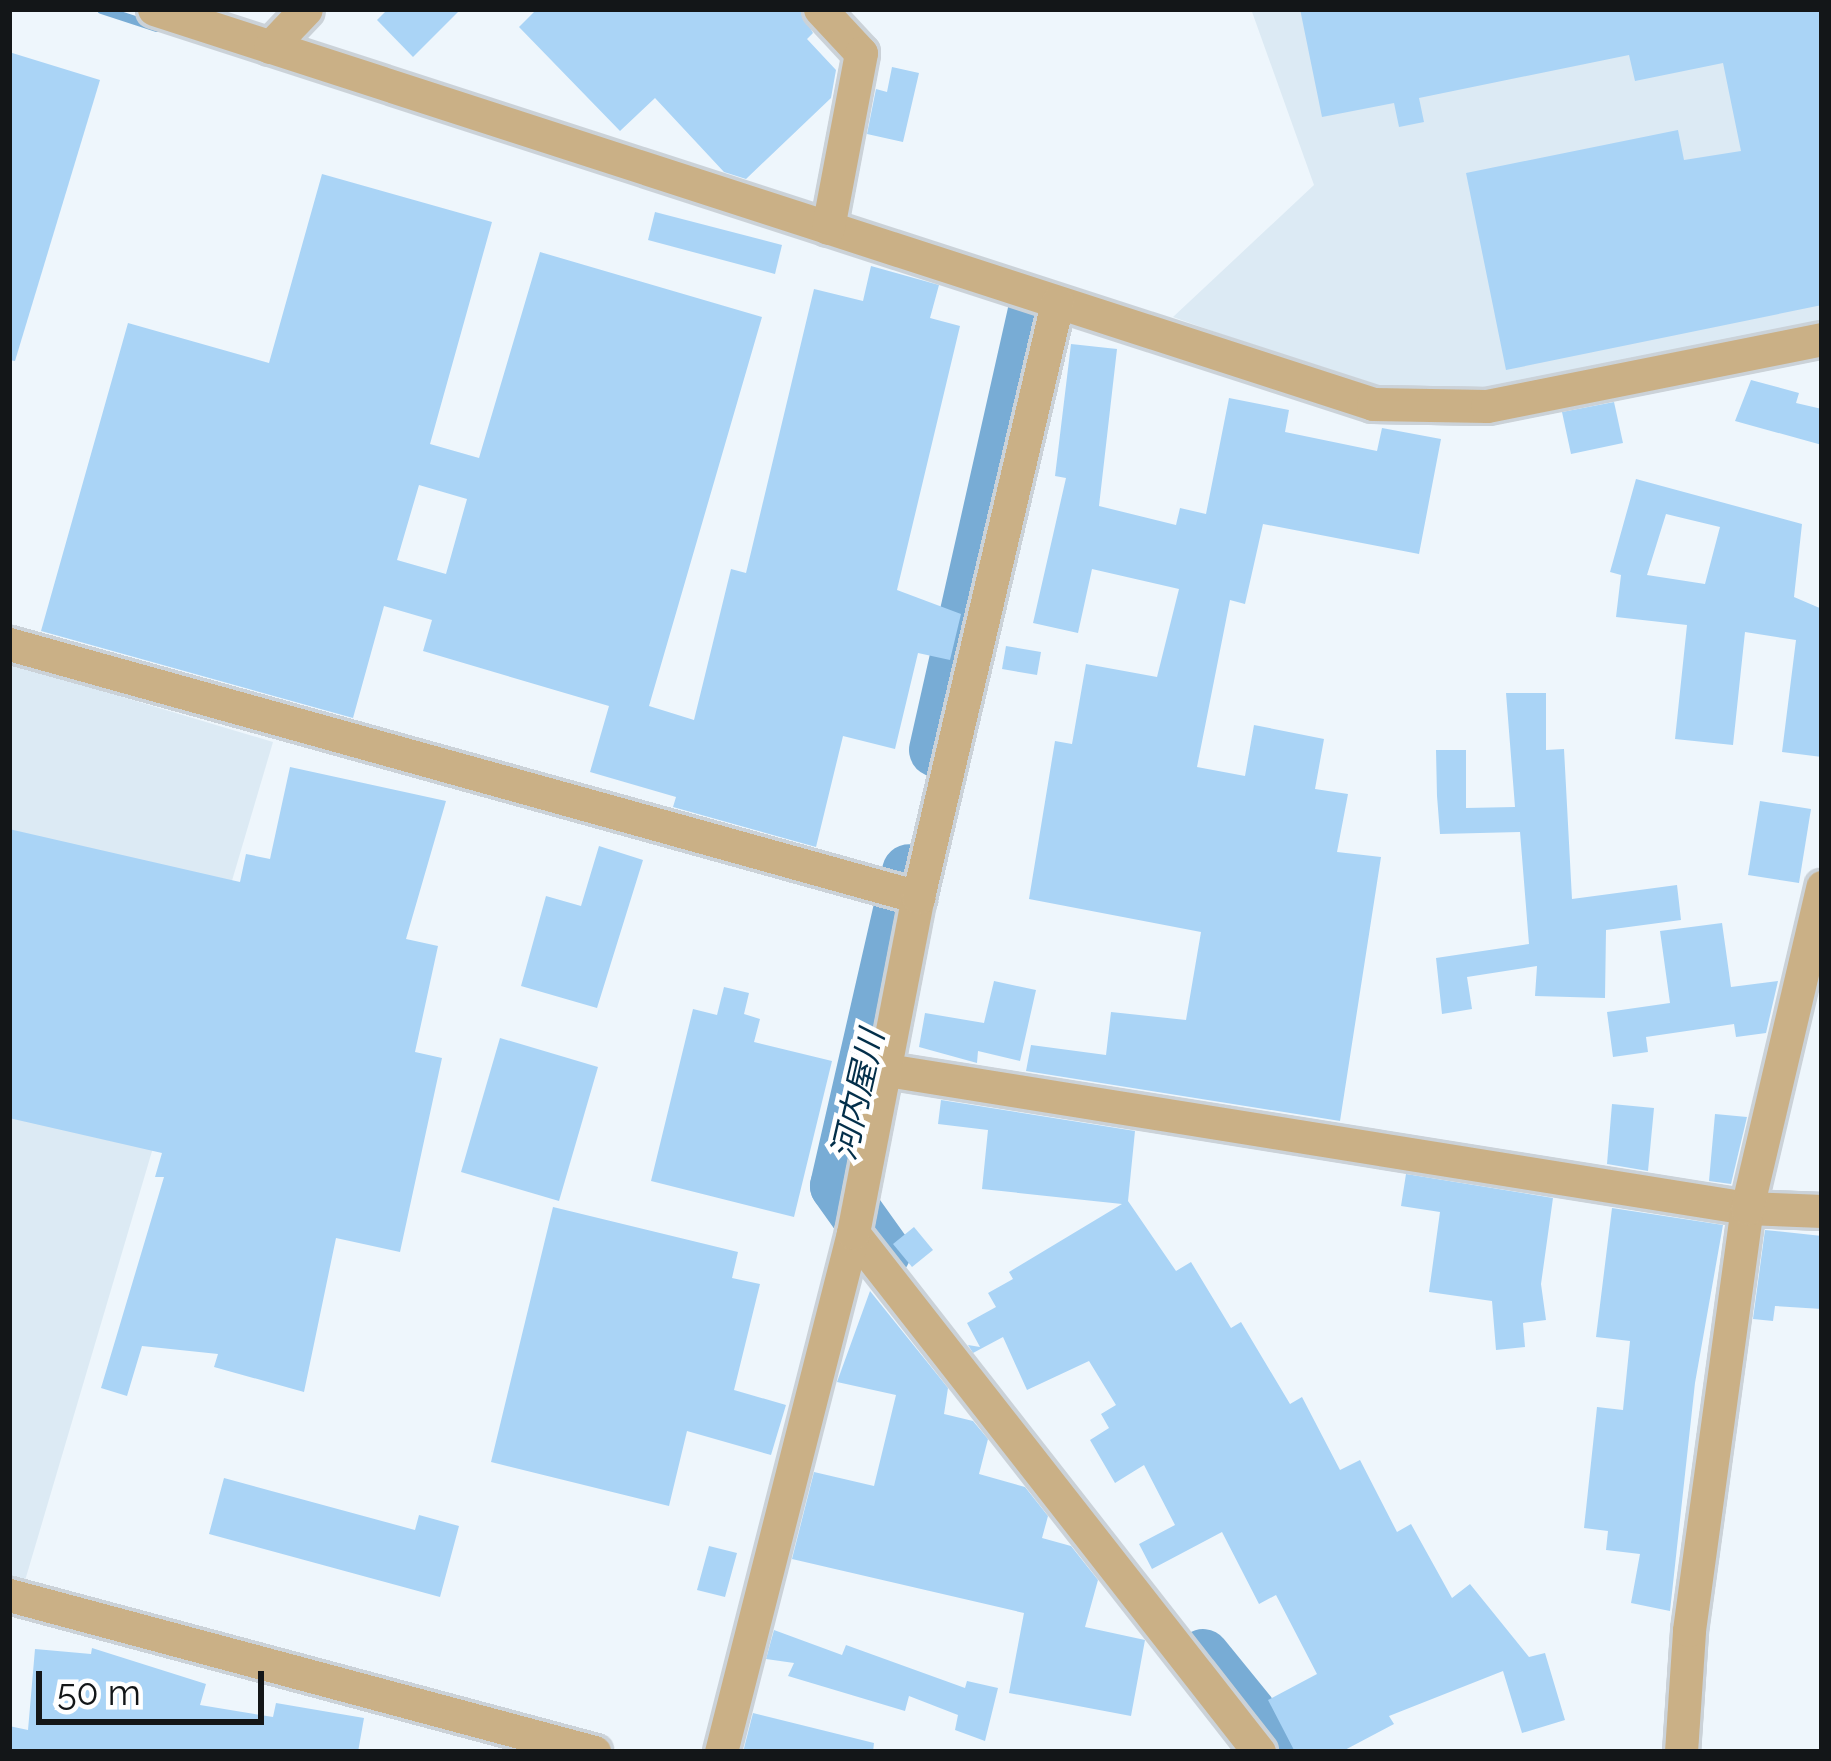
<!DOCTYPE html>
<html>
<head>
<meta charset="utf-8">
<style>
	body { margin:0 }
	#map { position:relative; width:1831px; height:1761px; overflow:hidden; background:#eef6fc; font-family:Raleway,"Noto Sans JP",sans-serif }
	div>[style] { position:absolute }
	.built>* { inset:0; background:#dceaf4 }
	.stream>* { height:9px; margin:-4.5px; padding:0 4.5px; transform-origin:4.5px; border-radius:4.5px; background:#78acd5 }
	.river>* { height:54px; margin:-27px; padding:0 27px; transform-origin:27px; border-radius:27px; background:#78acd5 }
	.building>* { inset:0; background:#aad4f6 }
	.roads { filter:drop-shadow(3px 0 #cbd2d8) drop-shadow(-3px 0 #cbd2d8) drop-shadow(0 3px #cbd2d8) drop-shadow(0 -3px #cbd2d8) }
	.street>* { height:33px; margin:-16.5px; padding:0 16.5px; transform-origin:16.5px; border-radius:16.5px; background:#cab086 }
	span { translate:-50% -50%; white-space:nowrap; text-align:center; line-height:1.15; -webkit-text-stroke:9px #fff; paint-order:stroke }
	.water-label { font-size:33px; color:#032f4a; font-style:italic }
	.frame { position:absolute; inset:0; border:12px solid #131618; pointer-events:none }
	.scale { position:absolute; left:36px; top:1671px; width:228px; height:54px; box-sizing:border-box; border:6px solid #131618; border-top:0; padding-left:15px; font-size:36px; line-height:42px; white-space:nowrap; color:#131618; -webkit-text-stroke:9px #fff; paint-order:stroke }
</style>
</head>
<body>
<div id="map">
	<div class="built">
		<i style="clip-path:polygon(1251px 9px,1822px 9px,1822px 321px,1471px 398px,1398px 397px,1173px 317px,1314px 185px)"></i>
		<i style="clip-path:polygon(9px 663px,273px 742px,24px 1584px,9px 1580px)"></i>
	</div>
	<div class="stream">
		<i style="left:101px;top:9px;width:58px;rotate:18.1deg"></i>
	</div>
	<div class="river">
		<i style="left:936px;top:750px;width:458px;rotate:-77.3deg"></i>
		<i style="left:884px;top:1252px;width:81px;rotate:-125.5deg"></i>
		<i style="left:837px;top:1186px;width:323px;rotate:-77.1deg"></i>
		<i style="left:1203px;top:1656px;width:124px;rotate:50.9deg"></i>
	</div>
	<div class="building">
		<i style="clip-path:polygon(388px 9px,461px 9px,413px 57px,377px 20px)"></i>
		<i style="clip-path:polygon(537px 9px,800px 9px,813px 33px,807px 39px,836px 70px,831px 98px,746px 179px,724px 172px,655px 98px,620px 131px,519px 27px)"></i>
		<i style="clip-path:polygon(1300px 9px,1822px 9px,1822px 305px,1506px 370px,1466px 173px,1678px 130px,1684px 160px,1741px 151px,1723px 63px,1635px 81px,1629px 55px,1419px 98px,1424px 122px,1399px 127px,1394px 103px,1322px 117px)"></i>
		<i style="clip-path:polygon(9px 52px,100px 80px,15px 361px,9px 360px)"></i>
		<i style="clip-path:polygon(892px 67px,919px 73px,903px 142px,867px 134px,876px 89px,887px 92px)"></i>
		<i style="clip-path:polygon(evenodd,322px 174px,492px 222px,430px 444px,479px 458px,540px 252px,762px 317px,649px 706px,694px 720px,731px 569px,746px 573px,814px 289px,863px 301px,871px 266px,939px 285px,930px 318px,960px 326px,897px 590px,961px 614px,950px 660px,918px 653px,895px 749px,843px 736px,816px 847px,673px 807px,676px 797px,590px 772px,609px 706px,423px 651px,432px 620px,384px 606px,353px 718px,41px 631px,128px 323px,269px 363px,322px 174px,419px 485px,467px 499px,446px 574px,397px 560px,419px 485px)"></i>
		<i style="clip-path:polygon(655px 212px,782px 245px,775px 274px,648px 240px)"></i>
		<i style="clip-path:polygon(1071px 344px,1117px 349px,1099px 506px,1176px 525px,1180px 508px,1206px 514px,1229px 398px,1289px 410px,1285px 432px,1377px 451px,1382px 428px,1441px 439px,1419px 554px,1263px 524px,1245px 604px,1230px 600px,1197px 767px,1245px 776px,1254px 725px,1324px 739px,1315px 789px,1348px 794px,1337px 852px,1381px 857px,1340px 1121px,1026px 1071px,1031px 1045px,1106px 1055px,1111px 1012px,1186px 1020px,1201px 932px,1029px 899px,1055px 741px,1072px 744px,1086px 664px,1157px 677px,1179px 589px,1092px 569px,1078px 633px,1033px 623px,1066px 478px,1055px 476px)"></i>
		<i style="clip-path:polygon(1751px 380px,1799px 393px,1796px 403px,1822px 409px,1822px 445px,1735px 421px)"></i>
		<i style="clip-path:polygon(1614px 402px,1623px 443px,1571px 454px,1562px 412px)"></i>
		<i style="clip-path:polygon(evenodd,1636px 479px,1802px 524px,1794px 597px,1822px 609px,1822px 757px,1782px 752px,1796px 640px,1745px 632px,1733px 745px,1675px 739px,1687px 625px,1616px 617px,1621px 575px,1610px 572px,1636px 479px,1666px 514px,1720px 527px,1705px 584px,1647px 575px,1666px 514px)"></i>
		<i style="clip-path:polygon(1006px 646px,1041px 652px,1037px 675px,1002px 669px)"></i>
		<i style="clip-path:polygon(1506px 693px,1546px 693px,1546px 750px,1564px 749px,1572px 899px,1677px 885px,1681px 920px,1606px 930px,1605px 998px,1535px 996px,1537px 966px,1467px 977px,1472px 1009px,1442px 1014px,1436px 958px,1529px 944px,1520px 832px,1440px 834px,1437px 796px,1436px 750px,1466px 750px,1466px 808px,1515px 807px)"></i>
		<i style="clip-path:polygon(290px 767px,446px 801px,406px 939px,438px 946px,415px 1052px,442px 1058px,400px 1252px,336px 1238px,304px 1392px,214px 1367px,218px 1354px,142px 1346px,127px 1396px,101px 1388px,164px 1177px,155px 1177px,162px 1153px,9px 1118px,9px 829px,240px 882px,246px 854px,270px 859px)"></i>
		<i style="clip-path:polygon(1760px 801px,1811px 809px,1799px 883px,1748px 875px)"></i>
		<i style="clip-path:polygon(599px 846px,643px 860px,597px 1008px,521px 986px,546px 896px,581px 906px)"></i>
		<i style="clip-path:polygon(1722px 923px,1731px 987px,1778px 981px,1766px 1033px,1736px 1037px,1734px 1024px,1646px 1037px,1648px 1052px,1613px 1057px,1607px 1012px,1670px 1003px,1660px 931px)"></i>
		<i style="clip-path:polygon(994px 981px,1036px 990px,1020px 1061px,978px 1051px,977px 1063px,919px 1047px,925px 1013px,984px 1023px)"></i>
		<i style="clip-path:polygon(724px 987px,749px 993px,744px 1014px,760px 1019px,754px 1042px,832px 1061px,794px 1217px,651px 1181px,693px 1009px,717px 1015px)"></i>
		<i style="clip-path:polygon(500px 1038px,598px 1067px,559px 1201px,461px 1172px)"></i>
		<i style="clip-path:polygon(941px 1100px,1135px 1131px,1128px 1201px,1176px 1271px,1191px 1262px,1231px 1328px,1241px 1322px,1290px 1404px,1302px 1397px,1340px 1470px,1360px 1460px,1397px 1532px,1411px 1524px,1452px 1598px,1470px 1584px,1529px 1657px,1545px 1653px,1565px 1720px,1522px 1733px,1503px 1671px,1389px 1716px,1394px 1724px,1341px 1752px,1295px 1752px,1268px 1700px,1317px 1674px,1276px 1595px,1259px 1604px,1222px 1532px,1152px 1569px,1139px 1544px,1175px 1525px,1144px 1465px,1115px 1483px,1090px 1440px,1109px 1428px,1101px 1414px,1116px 1405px,1089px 1361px,1027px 1390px,1003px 1337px,973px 1353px,968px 1345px,980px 1347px,967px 1323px,996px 1307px,988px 1293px,1013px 1279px,1009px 1272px,1122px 1204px,982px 1189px,988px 1130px,938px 1124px)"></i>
		<i style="clip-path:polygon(1612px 1104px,1654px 1108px,1648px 1171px,1607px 1164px)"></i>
		<i style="clip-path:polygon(1715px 1114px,1747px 1117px,1731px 1184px,1709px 1181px)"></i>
		<i style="clip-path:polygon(1406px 1174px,1553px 1198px,1541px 1284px,1546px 1320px,1523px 1323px,1525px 1347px,1496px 1350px,1492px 1301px,1429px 1292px,1440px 1212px,1401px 1206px)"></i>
		<i style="clip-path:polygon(553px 1207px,738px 1252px,732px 1278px,760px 1284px,734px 1390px,786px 1405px,771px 1455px,687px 1431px,669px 1506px,491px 1462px)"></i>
		<i style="clip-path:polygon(1612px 1208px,1723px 1225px,1695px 1383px,1670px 1611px,1631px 1603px,1640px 1554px,1606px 1550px,1608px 1531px,1584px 1528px,1597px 1407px,1623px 1410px,1630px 1341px,1596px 1337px)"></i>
		<i style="clip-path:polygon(914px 1227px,933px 1250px,912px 1267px,893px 1244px)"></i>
		<i style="clip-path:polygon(1765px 1230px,1822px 1236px,1822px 1309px,1775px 1306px,1773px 1321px,1753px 1319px)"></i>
		<i style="clip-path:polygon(870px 1291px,948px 1388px,944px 1414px,973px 1421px,988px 1439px,979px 1474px,1025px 1487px,1048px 1516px,1042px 1538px,1071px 1546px,1098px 1580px,1085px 1627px,1145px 1640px,1131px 1716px,1009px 1693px,1024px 1613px,792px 1559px,814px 1472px,874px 1486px,896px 1395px,837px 1382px)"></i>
		<i style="clip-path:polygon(224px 1478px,415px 1530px,419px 1515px,459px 1526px,440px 1597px,209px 1534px)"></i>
		<i style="clip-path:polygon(709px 1546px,737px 1553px,725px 1597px,697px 1590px)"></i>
		<i style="clip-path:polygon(774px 1630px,842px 1655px,846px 1645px,965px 1688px,967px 1681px,998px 1688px,985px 1741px,955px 1730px,958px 1715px,909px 1696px,905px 1711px,788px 1676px,794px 1663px,766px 1659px)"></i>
		<i style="clip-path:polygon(92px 1648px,206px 1684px,200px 1705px,273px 1717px,276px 1703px,364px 1718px,358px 1752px,9px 1752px,9px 1726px,28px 1730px,35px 1649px,91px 1654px)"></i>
		<i style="clip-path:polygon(753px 1713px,874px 1743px,873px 1752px,743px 1752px)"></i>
	</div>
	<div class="roads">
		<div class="street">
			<i style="left:154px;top:9px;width:1281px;rotate:17.95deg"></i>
			<i style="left:1373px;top:404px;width:114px;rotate:1deg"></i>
			<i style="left:1487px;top:406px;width:342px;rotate:-11.3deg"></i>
			<i style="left:820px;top:9px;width:60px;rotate:47deg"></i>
			<i style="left:861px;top:53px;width:178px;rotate:100.7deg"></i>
			<i style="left:270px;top:47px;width:52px;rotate:-46.5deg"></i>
			<i style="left:9px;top:644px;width:944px;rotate:15.55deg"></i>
			<i style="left:887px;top:1070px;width:871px;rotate:9.12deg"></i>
			<i style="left:1747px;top:1208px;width:75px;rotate:2.3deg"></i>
			<i style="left:853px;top:1233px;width:659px;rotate:51.96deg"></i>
			<i style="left:9px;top:1595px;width:606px;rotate:15.02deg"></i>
			<i style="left:721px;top:1752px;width:536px;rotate:-75.73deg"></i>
			<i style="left:853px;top:1233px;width:342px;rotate:-79.1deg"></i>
			<i style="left:918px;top:897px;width:610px;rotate:-76.83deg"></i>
			<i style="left:1681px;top:1752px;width:122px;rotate:-86.2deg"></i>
			<i style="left:1689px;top:1630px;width:426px;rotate:-82.2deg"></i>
			<i style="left:1747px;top:1208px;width:330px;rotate:-76.8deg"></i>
		</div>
	</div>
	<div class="water-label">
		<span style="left:858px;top:1095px;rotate:-77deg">河内屋川</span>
	</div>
	<div class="frame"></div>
	<div class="scale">50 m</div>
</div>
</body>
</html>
